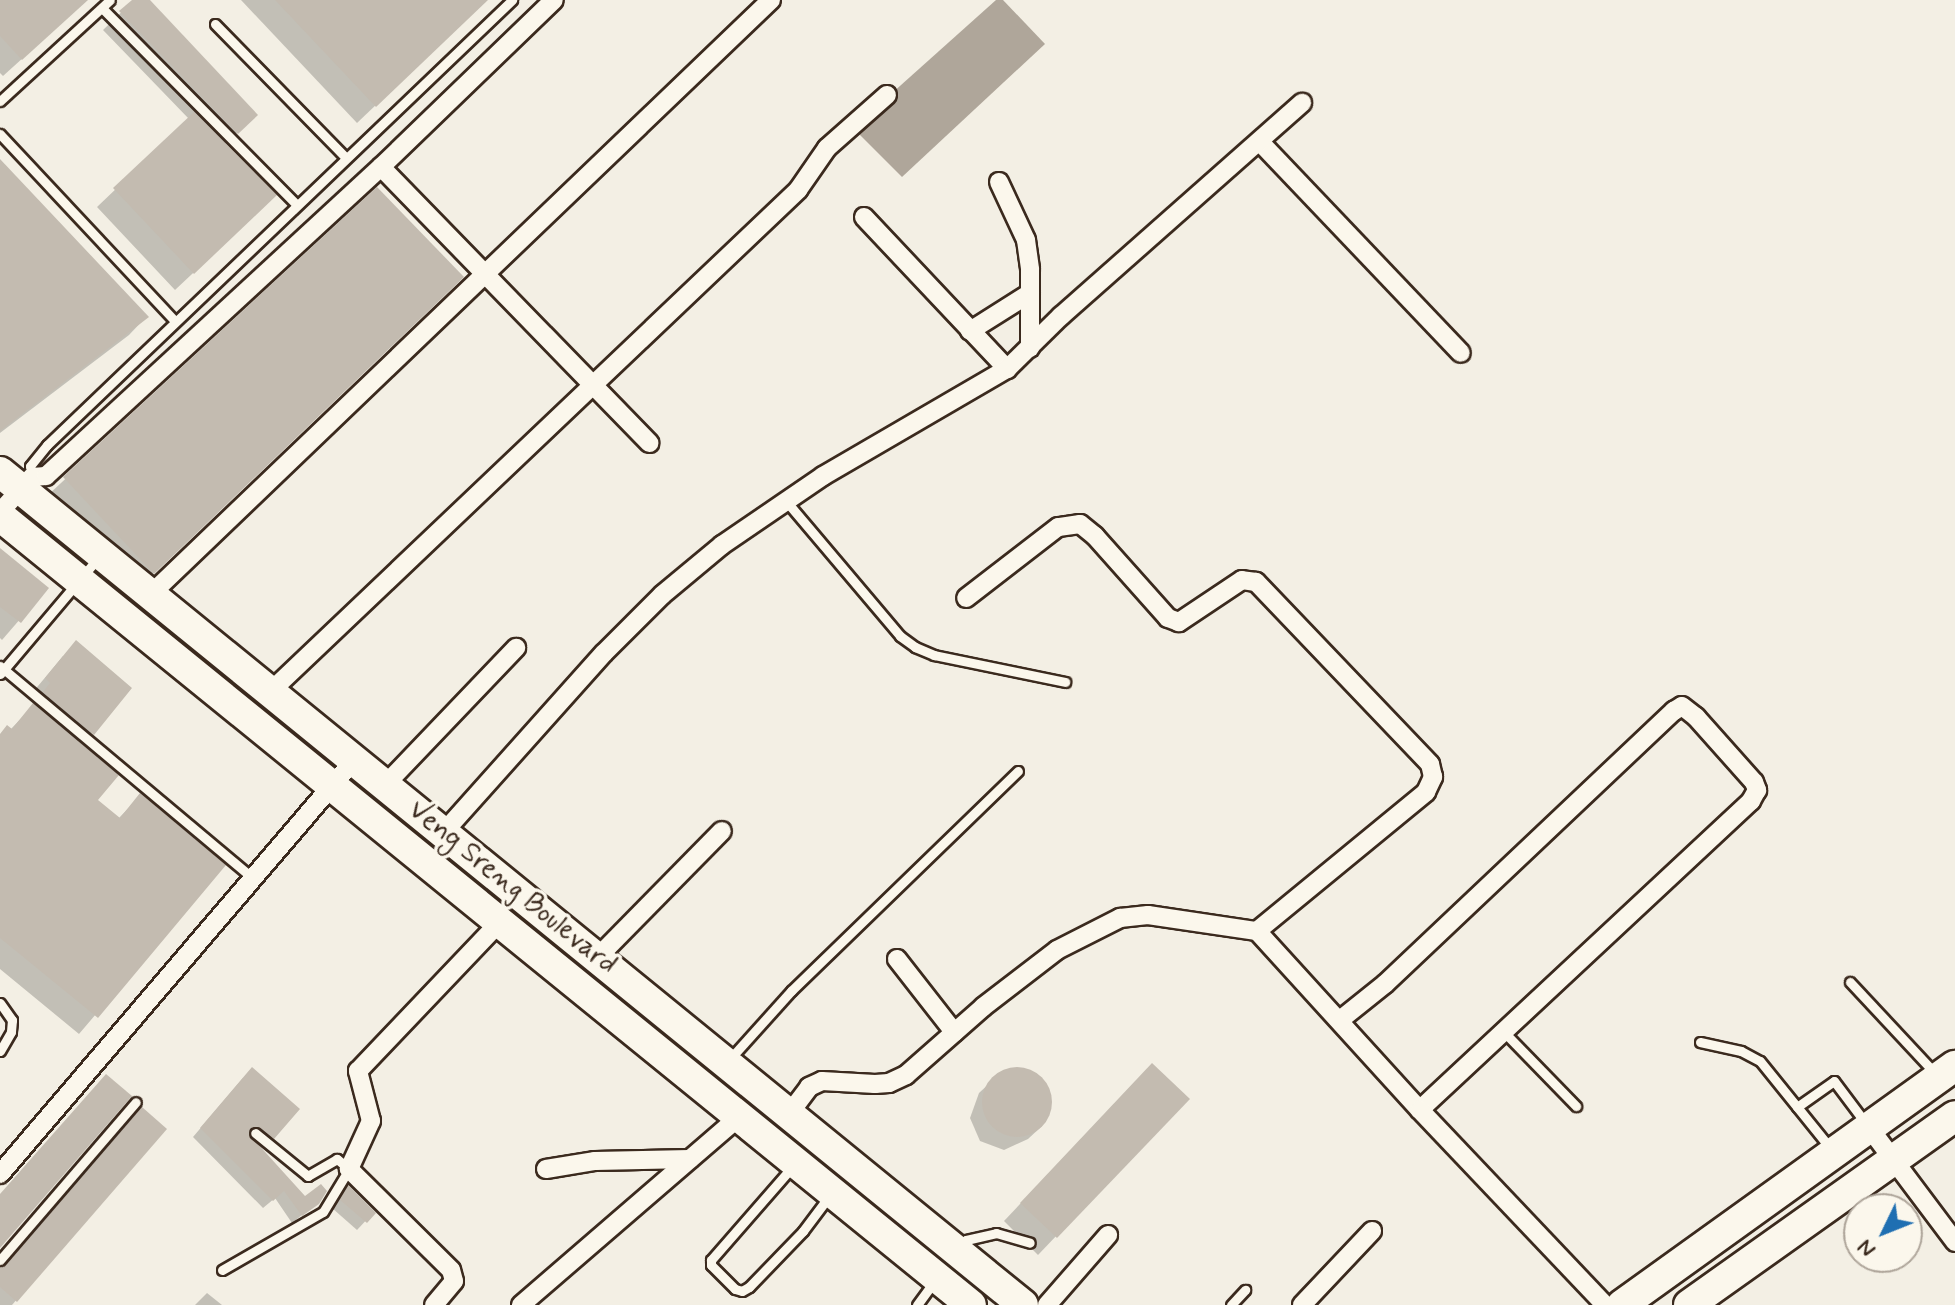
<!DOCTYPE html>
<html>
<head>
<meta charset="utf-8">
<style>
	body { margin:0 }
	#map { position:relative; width:1955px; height:1305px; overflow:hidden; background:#f3efe4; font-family:Mynerve,sans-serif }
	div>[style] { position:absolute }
	.water>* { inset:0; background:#afa69a }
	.shadow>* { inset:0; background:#0003 }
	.building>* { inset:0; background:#c3bbb0 }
	.round { border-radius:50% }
	.roads { filter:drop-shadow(2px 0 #3b2a1e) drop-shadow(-2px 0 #3b2a1e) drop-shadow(0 2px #3b2a1e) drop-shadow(0 -2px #3b2a1e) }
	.service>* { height:9px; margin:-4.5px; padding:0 4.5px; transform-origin:4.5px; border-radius:4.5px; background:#fbf7ec }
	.minor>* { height:18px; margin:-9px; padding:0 9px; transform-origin:9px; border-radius:9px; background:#fbf7ec }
	.primary>* { height:30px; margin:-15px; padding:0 15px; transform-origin:15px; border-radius:15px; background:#fbf7ec }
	span { translate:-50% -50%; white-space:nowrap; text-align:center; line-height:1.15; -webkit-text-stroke:7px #fbf7ec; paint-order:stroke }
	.street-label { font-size:28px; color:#3b2a1e }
	.north { position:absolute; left:1843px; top:1193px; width:80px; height:80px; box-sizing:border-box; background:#fbf7ec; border:2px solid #aea59a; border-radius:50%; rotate:227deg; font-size:22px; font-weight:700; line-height:32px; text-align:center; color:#3b2a1e }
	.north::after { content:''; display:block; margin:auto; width:28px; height:36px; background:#1f6fb2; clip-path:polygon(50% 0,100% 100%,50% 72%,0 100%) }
</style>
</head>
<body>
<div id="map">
	<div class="water">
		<i style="clip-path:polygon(996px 0,1003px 0,1045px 44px,902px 177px,853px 128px)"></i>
	</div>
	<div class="shadow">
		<i style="clip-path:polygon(0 0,87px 0,3px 76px,0 73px)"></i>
		<i style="clip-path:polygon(134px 0,147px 0,255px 115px,224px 145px,257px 213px,175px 290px,97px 207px,189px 119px,103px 30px)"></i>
		<i style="clip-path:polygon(241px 0,486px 0,357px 123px)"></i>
		<i style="clip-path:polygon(0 162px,146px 317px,129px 335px,0 433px)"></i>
		<i style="clip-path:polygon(377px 189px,444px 295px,135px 590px,47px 496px)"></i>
		<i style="clip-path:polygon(0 550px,47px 588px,2px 640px,0 638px)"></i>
		<i style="clip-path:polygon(63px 656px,92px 733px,80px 745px,95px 800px,118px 819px,140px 796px,223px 865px,79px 1034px,0 969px,0 735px,10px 730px,32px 707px,39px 697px,33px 692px)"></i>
		<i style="clip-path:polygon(1016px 1069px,1040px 1078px,1051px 1101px,1042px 1126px,1028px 1139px,1004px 1150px,980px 1141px,970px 1118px,979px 1093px,993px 1080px)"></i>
		<i style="clip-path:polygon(243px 1078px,272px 1137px,264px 1146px,248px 1137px,305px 1198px,318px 1202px,292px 1223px,275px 1198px,263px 1208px,193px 1137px)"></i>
		<i style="clip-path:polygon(1134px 1083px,1187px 1099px,1038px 1255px,1004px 1221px)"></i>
		<i style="clip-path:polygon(164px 1129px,12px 1305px,0 1305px,0 1267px)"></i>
		<i style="clip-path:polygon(348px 1188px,373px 1213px,357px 1230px,332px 1208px)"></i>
		<i style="clip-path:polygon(207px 1293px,222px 1305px,195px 1305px)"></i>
	</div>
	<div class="building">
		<i style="clip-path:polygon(0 0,88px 0,22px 60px,0 36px)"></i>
		<i style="clip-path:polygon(132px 0,150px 0,258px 115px,238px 134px,119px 11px)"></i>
		<i style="clip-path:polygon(275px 0,488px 0,376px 107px)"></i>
		<i style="clip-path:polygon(194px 112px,277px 195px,194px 274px,113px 188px)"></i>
		<i style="clip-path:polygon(0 159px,149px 317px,0 431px)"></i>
		<i style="clip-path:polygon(377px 187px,464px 277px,154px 574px,63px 477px)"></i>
		<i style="clip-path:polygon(0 548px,49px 588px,21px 623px,0 607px)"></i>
		<i style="clip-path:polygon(76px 640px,132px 688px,94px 735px,43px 692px,50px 683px,45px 678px)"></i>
		<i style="clip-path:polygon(33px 703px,119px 775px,98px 800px,120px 818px,140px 793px,226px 865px,98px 1018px,0 938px,0 734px,7px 725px,12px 729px)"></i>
		<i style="clip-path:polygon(1152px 1063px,1190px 1099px,1057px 1238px,1020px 1203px)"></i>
		<i class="round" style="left:982px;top:1067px;width:70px;height:70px"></i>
		<i style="clip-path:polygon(252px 1067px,300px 1109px,274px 1139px,257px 1126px,248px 1133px,305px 1196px,321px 1184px,327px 1191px,319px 1204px,302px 1216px,284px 1191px,273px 1201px,200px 1128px)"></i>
		<i style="clip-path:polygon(106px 1074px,132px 1096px,0 1248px,0 1194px)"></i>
		<i style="clip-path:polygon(142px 1107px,167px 1129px,17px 1302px,0 1287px,0 1267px)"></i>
		<i style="clip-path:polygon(348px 1185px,376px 1213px,367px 1223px,339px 1199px)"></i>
	</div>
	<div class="roads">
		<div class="service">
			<i style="left:102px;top:8px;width:277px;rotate:45.3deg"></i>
			<i style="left:215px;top:24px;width:187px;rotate:45.6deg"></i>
			<i style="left:0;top:101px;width:149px;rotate:-42.6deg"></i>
			<i style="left:0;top:134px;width:256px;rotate:46.9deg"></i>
			<i style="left:32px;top:477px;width:11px;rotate:-100deg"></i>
			<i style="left:30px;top:466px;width:27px;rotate:-51deg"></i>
			<i style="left:47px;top:445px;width:644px;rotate:-43.74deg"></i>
			<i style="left:786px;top:501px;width:177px;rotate:49.8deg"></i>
			<i style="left:900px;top:636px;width:19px;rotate:36deg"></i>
			<i style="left:915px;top:647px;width:21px;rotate:23deg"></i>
			<i style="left:934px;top:655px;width:134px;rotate:11.6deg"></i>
			<i style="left:0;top:666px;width:330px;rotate:40deg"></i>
			<i style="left:0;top:674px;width:153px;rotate:-49.8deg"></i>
			<i style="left:1850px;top:982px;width:125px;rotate:47deg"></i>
			<i style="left:0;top:1003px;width:21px;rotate:55deg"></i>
			<i style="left:12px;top:1020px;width:12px;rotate:95deg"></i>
			<i style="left:11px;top:1032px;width:22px;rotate:120deg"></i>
			<i style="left:1505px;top:1033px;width:102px;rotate:45.8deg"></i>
			<i style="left:1700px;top:1042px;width:42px;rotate:12.4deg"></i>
			<i style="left:1741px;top:1051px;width:21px;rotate:28deg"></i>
			<i style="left:1760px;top:1061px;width:113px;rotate:51.1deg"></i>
			<i style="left:729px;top:1060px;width:93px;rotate:-48.1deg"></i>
			<i style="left:791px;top:991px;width:316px;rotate:-44.1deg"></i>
			<i style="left:1797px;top:1107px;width:45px;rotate:-35.1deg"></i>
			<i style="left:1834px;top:1081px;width:55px;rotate:53.1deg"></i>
			<i style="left:793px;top:1166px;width:125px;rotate:131.1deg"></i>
			<i style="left:711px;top:1260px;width:5px;rotate:90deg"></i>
			<i style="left:711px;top:1265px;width:34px;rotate:45deg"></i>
			<i style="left:735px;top:1289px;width:7px;rotate:16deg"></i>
			<i style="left:742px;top:1291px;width:8px;rotate:-30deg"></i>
			<i style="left:749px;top:1287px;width:78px;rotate:-46deg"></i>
			<i style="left:803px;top:1231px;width:45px;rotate:-53.1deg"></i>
			<i style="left:960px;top:1248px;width:10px;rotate:-53deg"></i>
			<i style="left:966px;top:1240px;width:31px;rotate:-13deg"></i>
			<i style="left:996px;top:1233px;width:35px;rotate:16deg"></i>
			<i style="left:0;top:1260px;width:208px;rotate:-49.3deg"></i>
			<i style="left:222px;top:1270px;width:116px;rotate:-29.9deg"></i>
			<i style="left:323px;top:1212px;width:50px;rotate:-58.8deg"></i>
			<i style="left:349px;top:1169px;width:16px;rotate:-140deg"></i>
			<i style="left:337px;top:1159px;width:34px;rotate:150deg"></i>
			<i style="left:308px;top:1176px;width:68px;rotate:-140.9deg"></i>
			<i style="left:917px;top:1305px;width:29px;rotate:-54deg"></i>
			<i style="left:1231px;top:1305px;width:21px;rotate:-47deg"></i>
		</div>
		<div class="minor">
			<i style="left:1260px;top:142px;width:291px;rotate:46.4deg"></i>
			<i style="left:381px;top:167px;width:385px;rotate:45.8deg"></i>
			<i style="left:999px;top:182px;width:64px;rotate:65deg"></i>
			<i style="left:1026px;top:240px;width:30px;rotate:82deg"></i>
			<i style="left:1030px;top:270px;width:78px;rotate:90deg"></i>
			<i style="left:864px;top:217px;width:209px;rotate:46.7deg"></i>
			<i style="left:970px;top:331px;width:71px;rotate:-32.3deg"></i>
			<i style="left:0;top:512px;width:47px;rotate:-47.6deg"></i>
			<i style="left:32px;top:477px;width:14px;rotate:-4deg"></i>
			<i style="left:46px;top:476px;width:456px;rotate:-42.7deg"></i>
			<i style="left:381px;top:167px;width:240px;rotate:-44deg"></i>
			<i style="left:150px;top:595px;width:860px;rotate:-43.78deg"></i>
			<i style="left:270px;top:692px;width:729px;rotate:-43.55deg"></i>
			<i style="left:798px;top:190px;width:51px;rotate:-55.4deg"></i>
			<i style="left:827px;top:148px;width:80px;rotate:-41.5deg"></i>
			<i style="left:385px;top:785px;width:190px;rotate:-46.3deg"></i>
			<i style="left:443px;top:833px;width:241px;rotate:-48.2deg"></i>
			<i style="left:604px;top:653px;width:82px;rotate:-45deg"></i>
			<i style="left:662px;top:595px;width:78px;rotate:-39.8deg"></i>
			<i style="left:722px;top:545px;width:122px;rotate:-34.3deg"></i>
			<i style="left:823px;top:476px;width:213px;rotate:-30.2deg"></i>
			<i style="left:1007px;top:369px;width:76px;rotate:-44.5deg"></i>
			<i style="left:1061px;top:316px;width:322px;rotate:-41.5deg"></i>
			<i style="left:1257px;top:931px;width:242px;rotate:47.7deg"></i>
			<i style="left:597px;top:958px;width:178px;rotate:-45.5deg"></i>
			<i style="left:897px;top:959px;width:93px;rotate:52deg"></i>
			<i style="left:1340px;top:1020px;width:58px;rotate:-38.7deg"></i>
			<i style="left:1385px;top:984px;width:398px;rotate:-43.4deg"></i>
			<i style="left:1674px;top:711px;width:9px;rotate:-32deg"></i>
			<i style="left:1682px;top:706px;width:18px;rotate:38deg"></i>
			<i style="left:1696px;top:717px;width:87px;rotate:48.3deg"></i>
			<i style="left:1754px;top:782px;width:9px;rotate:69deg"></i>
			<i style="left:1757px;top:790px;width:13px;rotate:119deg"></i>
			<i style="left:1751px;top:801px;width:453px;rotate:137deg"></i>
			<i style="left:1420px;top:1110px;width:269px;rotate:46.5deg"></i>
			<i style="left:789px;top:1114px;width:34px;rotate:-53deg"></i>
			<i style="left:809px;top:1087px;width:14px;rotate:-25deg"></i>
			<i style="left:822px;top:1081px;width:53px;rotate:3.2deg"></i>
			<i style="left:875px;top:1084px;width:14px;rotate:-4deg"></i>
			<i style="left:889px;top:1083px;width:19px;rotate:-25deg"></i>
			<i style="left:906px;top:1075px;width:103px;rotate:-41.4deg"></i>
			<i style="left:983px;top:1007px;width:93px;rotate:-37.6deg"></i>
			<i style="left:1057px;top:950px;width:71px;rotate:-26.9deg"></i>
			<i style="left:1120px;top:918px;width:28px;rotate:-6deg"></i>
			<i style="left:1148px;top:915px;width:110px;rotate:8.4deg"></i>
			<i style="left:1257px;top:931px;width:219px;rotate:-39.4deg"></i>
			<i style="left:1426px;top:792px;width:17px;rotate:-65deg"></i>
			<i style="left:1433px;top:777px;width:13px;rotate:-103deg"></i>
			<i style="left:1430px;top:764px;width:252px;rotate:-133.7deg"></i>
			<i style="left:1256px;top:582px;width:14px;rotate:-172deg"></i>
			<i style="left:1242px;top:580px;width:76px;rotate:146.3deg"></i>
			<i style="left:1179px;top:622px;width:12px;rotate:-160deg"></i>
			<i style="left:1168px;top:618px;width:110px;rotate:-131.7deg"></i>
			<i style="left:1095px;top:536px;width:19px;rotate:-141deg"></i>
			<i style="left:1080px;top:524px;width:22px;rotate:172deg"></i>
			<i style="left:1058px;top:527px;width:116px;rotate:142.3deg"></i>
			<i style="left:1868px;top:1126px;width:145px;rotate:53.1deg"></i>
			<i style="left:546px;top:1169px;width:50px;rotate:-9.3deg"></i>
			<i style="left:595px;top:1161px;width:95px;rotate:-1.2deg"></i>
			<i style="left:0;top:1174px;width:545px;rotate:-49.47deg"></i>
			<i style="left:434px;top:1305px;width:31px;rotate:-50deg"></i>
			<i style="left:454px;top:1281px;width:11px;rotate:-105deg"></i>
			<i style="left:451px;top:1270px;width:144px;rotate:-135.3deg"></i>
			<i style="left:349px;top:1169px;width:53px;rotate:-65.4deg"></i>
			<i style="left:371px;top:1121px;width:52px;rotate:-104.6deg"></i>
			<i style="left:358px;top:1071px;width:206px;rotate:-46.4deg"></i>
			<i style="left:521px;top:1305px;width:288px;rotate:-40.8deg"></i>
			<i style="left:1047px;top:1305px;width:93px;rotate:-48.9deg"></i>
			<i style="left:1302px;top:1305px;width:102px;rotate:-46.6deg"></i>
		</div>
		<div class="primary">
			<i style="left:0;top:472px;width:1319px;rotate:39.15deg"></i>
			<i style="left:0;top:516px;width:1251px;rotate:39.1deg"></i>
			<i style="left:1622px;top:1305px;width:410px;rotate:-35.7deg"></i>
			<i style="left:1689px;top:1305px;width:326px;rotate:-35.4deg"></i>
		</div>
	</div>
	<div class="street-label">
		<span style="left:512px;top:888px;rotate:39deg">Veng Sreng Boulevard</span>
	</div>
	<div class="north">N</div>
</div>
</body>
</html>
